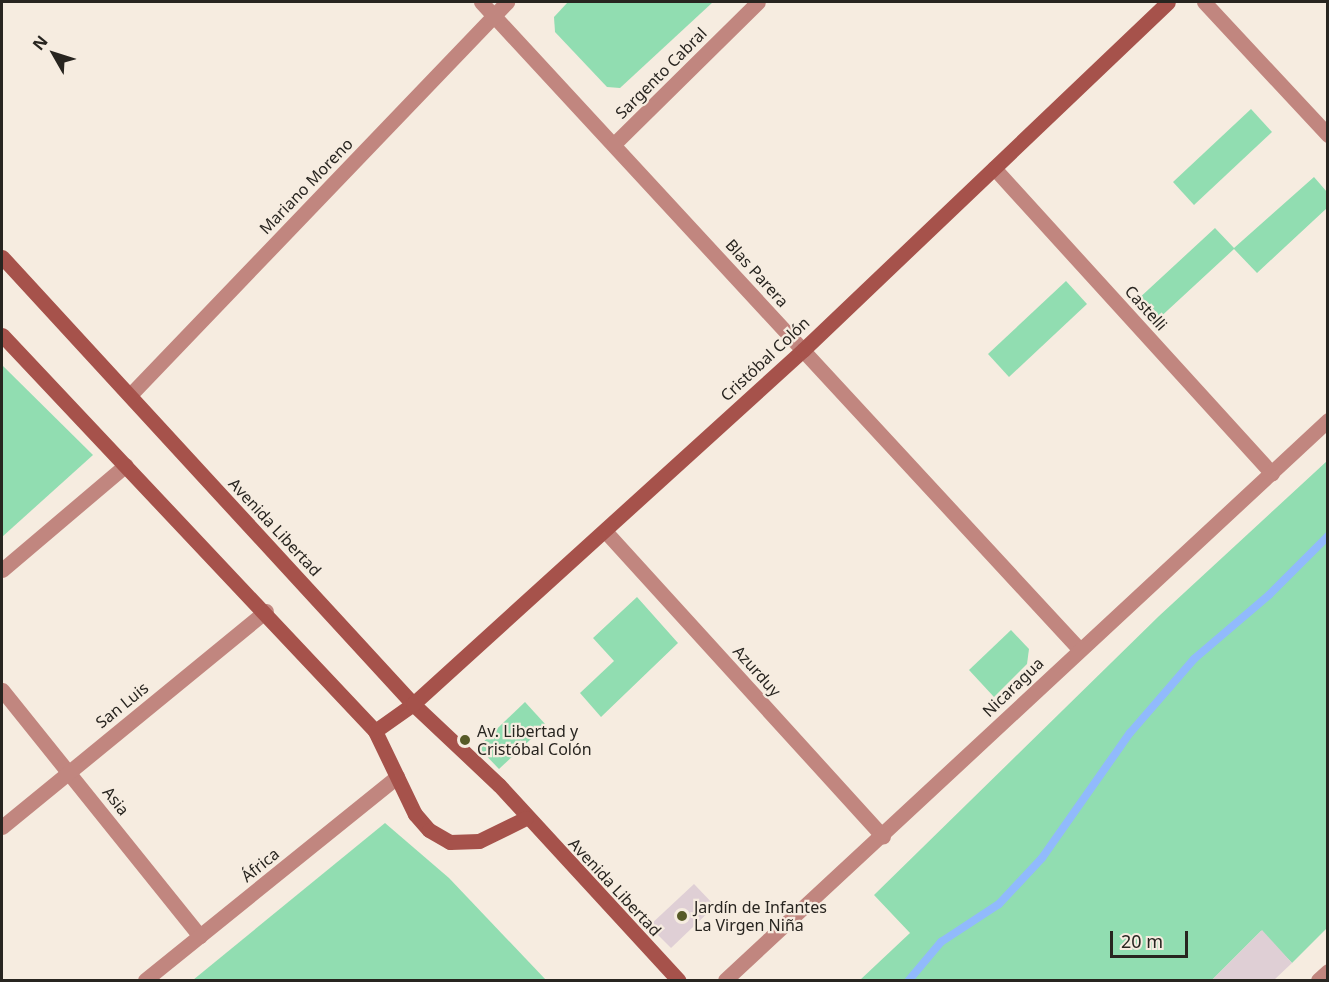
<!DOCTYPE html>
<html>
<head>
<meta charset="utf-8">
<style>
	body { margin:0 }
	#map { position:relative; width:1329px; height:982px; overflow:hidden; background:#f6ece0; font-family:"Noto Sans",sans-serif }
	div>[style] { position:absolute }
	.green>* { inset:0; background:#91ddb1 }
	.stream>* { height:8px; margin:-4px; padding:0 4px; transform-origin:4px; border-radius:4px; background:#91bafc }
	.building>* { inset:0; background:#dfcfd5 }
	.street>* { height:15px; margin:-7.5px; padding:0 7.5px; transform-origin:7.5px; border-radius:7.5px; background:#c1867f }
	.secondary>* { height:15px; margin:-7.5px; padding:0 7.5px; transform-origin:7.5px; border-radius:7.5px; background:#a6524b }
	.dots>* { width:16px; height:16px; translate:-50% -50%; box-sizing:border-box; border:3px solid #f6ece0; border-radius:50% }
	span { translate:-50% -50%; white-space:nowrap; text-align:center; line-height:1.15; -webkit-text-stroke:4.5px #f6ece0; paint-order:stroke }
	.street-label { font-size:16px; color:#282520 }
	.poi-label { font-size:16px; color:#282520 }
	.left { translate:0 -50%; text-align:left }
	.frame { position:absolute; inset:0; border:3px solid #282520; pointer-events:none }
	.north { position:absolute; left:24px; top:24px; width:60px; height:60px; -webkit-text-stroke:4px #f6ece0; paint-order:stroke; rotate:309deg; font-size:16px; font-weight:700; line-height:24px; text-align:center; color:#282520 }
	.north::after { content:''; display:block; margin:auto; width:21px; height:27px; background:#282520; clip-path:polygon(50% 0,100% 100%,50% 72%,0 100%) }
	.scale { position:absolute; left:1110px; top:931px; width:78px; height:27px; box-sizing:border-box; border:3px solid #282520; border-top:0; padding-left:8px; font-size:18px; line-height:21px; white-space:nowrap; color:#282520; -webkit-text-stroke:4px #f6ece0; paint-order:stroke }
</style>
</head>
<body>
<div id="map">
	<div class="green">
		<i style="clip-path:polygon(568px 2px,713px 2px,620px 88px,607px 87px,555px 32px,554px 17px)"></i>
		<i style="clip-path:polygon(1251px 109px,1272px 132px,1194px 205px,1173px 182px)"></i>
		<i style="clip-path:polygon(1314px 177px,1327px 192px,1327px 208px,1257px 273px,1234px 249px,1155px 322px,1136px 301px,1215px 228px,1234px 248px)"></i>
		<i style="clip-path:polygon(1066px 281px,1087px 304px,1009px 377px,988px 354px)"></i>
		<i style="clip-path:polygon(2px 365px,93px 455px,2px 537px)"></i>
		<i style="clip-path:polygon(1327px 461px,1327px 928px,1292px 963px,1261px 931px,1212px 980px,860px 980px,910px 933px,874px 895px,1159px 616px)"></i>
		<i style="clip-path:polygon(637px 597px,678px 643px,601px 717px,580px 693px,614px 661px,593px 638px)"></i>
		<i style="clip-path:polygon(1011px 630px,1029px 649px,1027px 664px,994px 697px,969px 670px)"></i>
		<i style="clip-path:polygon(525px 702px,546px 725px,499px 769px,478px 747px)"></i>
		<i style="clip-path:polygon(385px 823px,449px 878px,546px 980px,193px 980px)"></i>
	</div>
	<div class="stream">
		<i style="left:909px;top:980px;width:50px;rotate:-49.9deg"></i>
		<i style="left:941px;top:942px;width:69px;rotate:-33.2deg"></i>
		<i style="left:999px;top:904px;width:63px;rotate:-46.9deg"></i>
		<i style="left:1042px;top:858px;width:153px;rotate:-54.9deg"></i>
		<i style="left:1130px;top:733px;width:98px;rotate:-49.1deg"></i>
		<i style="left:1194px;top:659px;width:99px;rotate:-40.5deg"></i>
		<i style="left:1269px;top:595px;width:83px;rotate:-45deg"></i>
	</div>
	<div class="building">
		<i style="clip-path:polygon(694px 884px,715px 906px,671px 948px,649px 926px)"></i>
		<i style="clip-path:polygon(1262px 930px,1292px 963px,1274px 980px,1212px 980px)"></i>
	</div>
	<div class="street">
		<i style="left:481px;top:2px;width:881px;rotate:47.25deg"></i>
		<i style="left:1204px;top:2px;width:182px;rotate:47deg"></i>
		<i style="left:614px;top:144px;width:202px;rotate:-44.6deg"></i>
		<i style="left:994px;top:168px;width:413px;rotate:47.7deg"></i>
		<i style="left:130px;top:395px;width:545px;rotate:-46.19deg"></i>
		<i style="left:605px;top:531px;width:413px;rotate:47.7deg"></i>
		<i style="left:2px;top:570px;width:162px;rotate:-40.3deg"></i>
		<i style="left:2px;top:690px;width:316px;rotate:51.2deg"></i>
		<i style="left:2px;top:827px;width:341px;rotate:-39.3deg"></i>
		<i style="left:145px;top:980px;width:324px;rotate:-38.9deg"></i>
		<i style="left:725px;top:980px;width:823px;rotate:-42.88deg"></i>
		<i style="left:1318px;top:980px;width:13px;rotate:-42deg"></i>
	</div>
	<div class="secondary">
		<i style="left:2px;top:257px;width:607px;rotate:47.4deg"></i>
		<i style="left:413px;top:704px;width:118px;rotate:43.3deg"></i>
		<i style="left:499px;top:785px;width:265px;rotate:47.4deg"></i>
		<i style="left:2px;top:335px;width:544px;rotate:46.71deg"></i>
		<i style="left:375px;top:731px;width:92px;rotate:64.3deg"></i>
		<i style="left:415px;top:814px;width:21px;rotate:49deg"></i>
		<i style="left:429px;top:830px;width:24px;rotate:30deg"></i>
		<i style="left:450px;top:842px;width:29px;rotate:-2deg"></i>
		<i style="left:479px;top:841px;width:52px;rotate:-26.1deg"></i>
		<i style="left:375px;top:731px;width:47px;rotate:-35.4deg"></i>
		<i style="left:413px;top:704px;width:527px;rotate:-42.23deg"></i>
		<i style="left:803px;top:350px;width:504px;rotate:-43.63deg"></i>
	</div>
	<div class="dots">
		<i style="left:465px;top:740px;background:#575a27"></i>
		<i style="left:682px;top:916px;background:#575a27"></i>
	</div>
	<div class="street-label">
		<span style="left:661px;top:73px;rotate:-45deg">Sargento Cabral</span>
		<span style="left:306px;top:186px;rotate:-46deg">Mariano Moreno</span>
		<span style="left:757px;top:273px;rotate:48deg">Blas Parera</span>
		<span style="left:1146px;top:308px;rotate:48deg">Castelli</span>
		<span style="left:765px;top:359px;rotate:-43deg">Cristóbal Colón</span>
		<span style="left:275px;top:527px;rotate:47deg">Avenida Libertad</span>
		<span style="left:757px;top:671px;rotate:48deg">Azurduy</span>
		<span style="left:1013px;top:687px;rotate:-44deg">Nicaragua</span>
		<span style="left:122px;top:705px;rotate:-39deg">San Luis</span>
		<span style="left:116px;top:801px;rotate:51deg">Asia</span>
		<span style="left:260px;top:865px;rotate:-39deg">África</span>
		<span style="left:615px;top:887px;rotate:47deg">Avenida Libertad</span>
	</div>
	<div class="poi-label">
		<span class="left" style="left:477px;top:740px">Av. Libertad y<br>Cristóbal Colón</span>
		<span class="left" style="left:694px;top:916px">Jardín de Infantes<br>La Virgen Niña</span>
	</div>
	<div class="frame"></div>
	<div class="north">N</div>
	<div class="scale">20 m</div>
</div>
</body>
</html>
